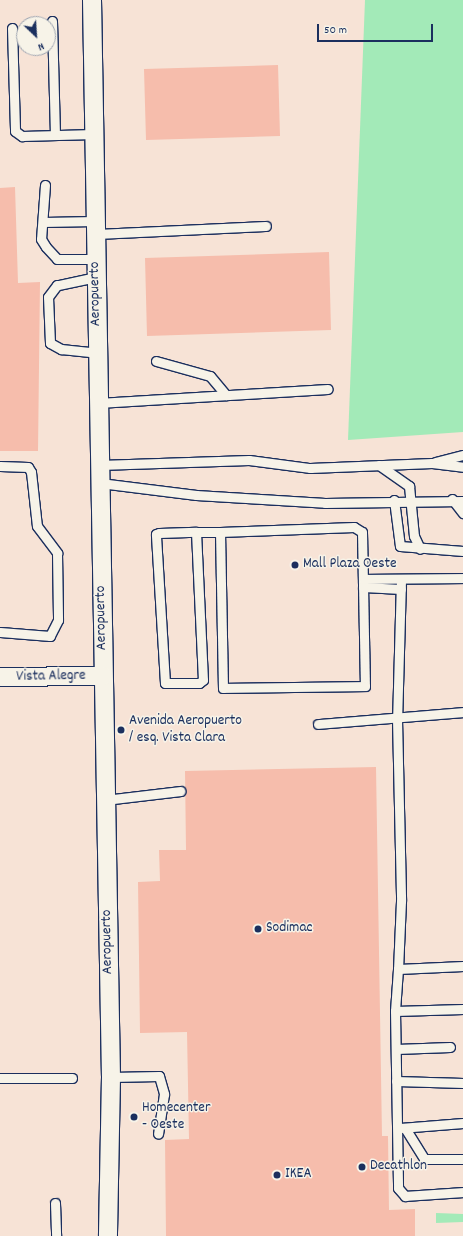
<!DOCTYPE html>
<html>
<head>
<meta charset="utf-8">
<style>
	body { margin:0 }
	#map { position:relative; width:463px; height:1236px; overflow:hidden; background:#f7e3d6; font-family:Dekko,sans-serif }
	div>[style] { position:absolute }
	.green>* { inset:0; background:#a3eab8 }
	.building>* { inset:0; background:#f6bdac }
	.roads { filter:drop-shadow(1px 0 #1b2f5e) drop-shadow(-1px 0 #1b2f5e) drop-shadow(0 1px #1b2f5e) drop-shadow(0 -1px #1b2f5e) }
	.lane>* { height:9px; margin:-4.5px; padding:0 4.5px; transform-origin:4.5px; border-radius:4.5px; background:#f7f3e8 }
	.street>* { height:18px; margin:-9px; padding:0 9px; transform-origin:9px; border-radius:9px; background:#f7f3e8 }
	.dots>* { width:11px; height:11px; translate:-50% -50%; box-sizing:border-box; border:2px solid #f7f3e8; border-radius:50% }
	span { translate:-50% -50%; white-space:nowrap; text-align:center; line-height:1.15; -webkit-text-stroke:3px #f7f3e8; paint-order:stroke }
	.street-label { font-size:15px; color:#1b2f5e }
	.poi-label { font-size:15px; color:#1b2f5e }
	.left { translate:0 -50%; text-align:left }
	.north { position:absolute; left:16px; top:16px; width:40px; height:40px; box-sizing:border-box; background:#f7f3e8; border:1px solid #9fa5b1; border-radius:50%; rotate:155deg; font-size:11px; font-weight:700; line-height:16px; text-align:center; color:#1b2f5e }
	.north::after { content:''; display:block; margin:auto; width:14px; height:18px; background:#1b2f5e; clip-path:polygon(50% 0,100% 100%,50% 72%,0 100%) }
	.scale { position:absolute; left:317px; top:24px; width:116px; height:18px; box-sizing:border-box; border:2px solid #1b2f5e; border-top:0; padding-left:5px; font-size:12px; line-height:14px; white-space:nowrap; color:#1b2f5e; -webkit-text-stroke:3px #f7f3e8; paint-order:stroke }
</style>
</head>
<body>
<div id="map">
	<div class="green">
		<i style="clip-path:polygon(365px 0,463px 0,463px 432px,348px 440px)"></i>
		<i style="clip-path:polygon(436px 1213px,463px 1214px,463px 1222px,436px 1223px)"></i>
	</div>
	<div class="building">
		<i style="clip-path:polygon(278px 65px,280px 136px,146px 140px,144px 69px)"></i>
		<i style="clip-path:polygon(15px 187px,18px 283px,40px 282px,38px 451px,0 451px,0 188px)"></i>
		<i style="clip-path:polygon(329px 252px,331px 330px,147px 336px,145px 258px)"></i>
		<i style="clip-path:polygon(376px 767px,382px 1136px,388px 1136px,389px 1210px,415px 1209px,415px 1236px,166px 1236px,165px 1140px,189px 1139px,187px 1032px,140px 1033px,138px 882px,160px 881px,159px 850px,186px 850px,185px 771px)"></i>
	</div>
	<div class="roads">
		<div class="lane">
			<i style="left:52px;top:21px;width:114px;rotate:88.5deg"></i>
			<i style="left:12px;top:28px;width:103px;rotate:88.3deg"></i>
			<i style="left:15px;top:131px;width:9px;rotate:36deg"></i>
			<i style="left:22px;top:136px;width:72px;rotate:-1.6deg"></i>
			<i style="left:45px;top:185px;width:54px;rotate:94.2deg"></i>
			<i style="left:41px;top:239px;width:9px;rotate:58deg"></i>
			<i style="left:46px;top:247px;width:16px;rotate:47deg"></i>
			<i style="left:57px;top:259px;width:39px"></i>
			<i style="left:43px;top:222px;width:52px;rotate:-1.1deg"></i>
			<i style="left:96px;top:234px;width:170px;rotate:-2.7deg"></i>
			<i style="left:96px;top:277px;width:40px;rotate:168deg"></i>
			<i style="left:57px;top:285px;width:15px;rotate:127deg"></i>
			<i style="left:48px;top:297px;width:46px;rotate:87.5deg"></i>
			<i style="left:50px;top:343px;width:13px;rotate:29deg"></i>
			<i style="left:61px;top:349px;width:36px;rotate:6deg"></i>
			<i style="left:156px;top:361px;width:56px;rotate:15.5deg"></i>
			<i style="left:210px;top:376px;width:25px;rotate:50deg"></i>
			<i style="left:98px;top:403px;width:230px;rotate:-3.5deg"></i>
			<i style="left:435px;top:462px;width:29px;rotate:-14deg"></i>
			<i style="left:99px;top:465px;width:150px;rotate:-1.9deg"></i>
			<i style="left:249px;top:460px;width:62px;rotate:7.5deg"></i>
			<i style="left:310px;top:468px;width:122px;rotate:-2.3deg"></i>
			<i style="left:432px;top:463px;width:31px;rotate:7deg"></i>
			<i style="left:379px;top:465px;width:37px;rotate:35deg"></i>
			<i style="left:409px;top:486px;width:50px;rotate:84.3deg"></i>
			<i style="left:414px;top:536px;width:14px;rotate:65deg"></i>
			<i style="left:0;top:466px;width:28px;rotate:2deg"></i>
			<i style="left:28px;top:467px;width:6px;rotate:59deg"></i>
			<i style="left:31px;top:472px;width:54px;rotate:83.7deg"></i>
			<i style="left:37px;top:526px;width:34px;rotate:53deg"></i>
			<i style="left:57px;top:553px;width:67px;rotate:89.1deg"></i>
			<i style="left:58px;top:620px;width:18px;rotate:117deg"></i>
			<i style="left:50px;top:636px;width:50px;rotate:-175.4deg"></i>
			<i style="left:100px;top:483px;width:97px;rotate:7.1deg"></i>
			<i style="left:196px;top:495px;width:129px;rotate:3.5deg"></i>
			<i style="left:325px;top:503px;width:138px;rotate:-0.8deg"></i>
			<i style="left:452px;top:499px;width:18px;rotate:52deg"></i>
			<i style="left:394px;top:500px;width:46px;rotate:82.6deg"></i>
			<i style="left:400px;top:546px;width:63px;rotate:4.5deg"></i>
			<i style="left:196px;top:532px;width:148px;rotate:87.3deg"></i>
			<i style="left:203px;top:680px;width:5px;rotate:143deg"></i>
			<i style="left:199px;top:683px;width:34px;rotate:180deg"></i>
			<i style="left:165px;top:683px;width:149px;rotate:-93.5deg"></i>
			<i style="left:156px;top:534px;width:3px;rotate:-18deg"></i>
			<i style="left:159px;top:533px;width:37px;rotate:-2deg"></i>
			<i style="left:196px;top:532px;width:24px"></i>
			<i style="left:220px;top:532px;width:134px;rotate:-2.1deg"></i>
			<i style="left:354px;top:527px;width:9px;rotate:32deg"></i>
			<i style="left:362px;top:532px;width:154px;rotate:88.9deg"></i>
			<i style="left:365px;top:686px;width:142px;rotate:179.2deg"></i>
			<i style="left:223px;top:688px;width:156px;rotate:-91.1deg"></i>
			<i style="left:363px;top:579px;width:100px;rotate:-0.6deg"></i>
			<i style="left:401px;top:580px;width:139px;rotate:91.6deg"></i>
			<i style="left:397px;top:719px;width:182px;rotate:88.7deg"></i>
			<i style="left:401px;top:901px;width:68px;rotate:92.5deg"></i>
			<i style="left:398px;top:969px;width:65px;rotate:-2.6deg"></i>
			<i style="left:363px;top:587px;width:38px;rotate:3deg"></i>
			<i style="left:318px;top:724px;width:145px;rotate:-4.7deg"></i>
			<i style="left:105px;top:800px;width:76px;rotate:-6.8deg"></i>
			<i style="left:398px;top:969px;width:42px;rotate:94.1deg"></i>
			<i style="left:395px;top:1011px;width:177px;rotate:89deg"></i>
			<i style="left:398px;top:1188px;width:11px;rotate:49deg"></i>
			<i style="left:405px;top:1196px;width:58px;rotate:-3.9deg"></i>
			<i style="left:395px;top:1011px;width:68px;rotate:-1.7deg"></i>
			<i style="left:396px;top:1049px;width:54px;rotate:-2.1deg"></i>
			<i style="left:111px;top:1077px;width:48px;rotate:-1.2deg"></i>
			<i style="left:159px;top:1076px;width:19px;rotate:74deg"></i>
			<i style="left:164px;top:1094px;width:40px;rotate:98.5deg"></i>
			<i style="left:0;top:1078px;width:72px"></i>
			<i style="left:396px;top:1081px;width:67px;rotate:1.7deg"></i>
			<i style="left:400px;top:1128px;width:63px;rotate:-4.5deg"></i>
			<i style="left:405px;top:1128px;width:36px;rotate:58deg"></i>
			<i style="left:424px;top:1159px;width:39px"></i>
			<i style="left:55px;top:1203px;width:33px;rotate:88deg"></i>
		</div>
		<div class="street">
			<i style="left:92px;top:0;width:1077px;rotate:88.99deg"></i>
			<i style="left:111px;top:1077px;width:159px;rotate:91.1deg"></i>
			<i style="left:0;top:677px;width:103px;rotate:-0.6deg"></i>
		</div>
	</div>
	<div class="dots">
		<i style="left:295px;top:565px;background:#1b2f5e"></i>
		<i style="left:121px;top:730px;background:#1b2f5e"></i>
		<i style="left:258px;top:929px;background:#1b2f5e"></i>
		<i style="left:134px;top:1117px;background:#1b2f5e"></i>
		<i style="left:362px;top:1167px;background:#1b2f5e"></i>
		<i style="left:277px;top:1175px;background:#1b2f5e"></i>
	</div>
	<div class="street-label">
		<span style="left:96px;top:294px;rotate:-91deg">Aeropuerto</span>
		<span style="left:102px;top:618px;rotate:-91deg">Aeropuerto</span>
		<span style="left:51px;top:677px;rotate:-1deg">Vista Alegre</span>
		<span style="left:108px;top:942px;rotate:-91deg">Aeropuerto</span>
	</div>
	<div class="poi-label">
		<span class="left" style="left:303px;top:565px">Mall Plaza Oeste</span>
		<span class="left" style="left:129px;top:730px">Avenida Aeropuerto<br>/ esq. Vista Clara</span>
		<span class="left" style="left:266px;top:929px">Sodimac</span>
		<span class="left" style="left:142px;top:1117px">Homecenter<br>- Oeste</span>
		<span class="left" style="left:370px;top:1167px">Decathlon</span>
		<span class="left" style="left:285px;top:1175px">IKEA</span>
	</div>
	<div class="north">N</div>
	<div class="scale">50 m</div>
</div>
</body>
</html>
